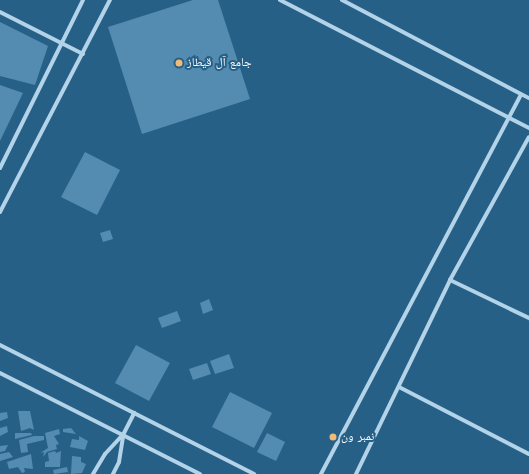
<!DOCTYPE html>
<html>
<head>
<meta charset="utf-8">
<style>
	body { margin:0 }
	#map { position:relative; width:529px; height:474px; overflow:hidden; background:#276087; font-family:"Work Sans","Noto Naskh Arabic",sans-serif }
	div>[style] { position:absolute }
	.building>* { inset:0; background:#538bb1 }
	.minor>* { height:4px; margin:-2px; padding:0 2px; transform-origin:2px; border-radius:2px; background:#b2d3e8 }
	.dots>* { width:11px; height:11px; translate:-50% -50%; box-sizing:border-box; border:2px solid #276087; border-radius:50% }
	span { translate:-50% -50%; white-space:nowrap; text-align:center; line-height:1.15; -webkit-text-stroke:4px #276087; paint-order:stroke }
	.poi-label { font-size:12px; color:#fff }
	.left { translate:0 -50%; text-align:left }
</style>
</head>
<body>
<div id="map">
	<div class="building">
		<i style="clip-path:polygon(193px 0,218px 0,250px 99px,142px 134px,108px 27px)"></i>
		<i style="clip-path:polygon(0 22px,48px 46px,35px 85px,0 76px)"></i>
		<i style="clip-path:polygon(0 85px,23px 93px,0 141px)"></i>
		<i style="clip-path:polygon(85px 152px,120px 170px,97px 215px,61px 197px)"></i>
		<i style="clip-path:polygon(110px 230px,113px 239px,103px 242px,100px 233px)"></i>
		<i style="clip-path:polygon(209px 299px,213px 310px,203px 314px,200px 303px)"></i>
		<i style="clip-path:polygon(177px 311px,181px 321px,162px 328px,158px 318px)"></i>
		<i style="clip-path:polygon(136px 345px,170px 363px,149px 401px,115px 383px)"></i>
		<i style="clip-path:polygon(229px 354px,234px 368px,215px 374px,210px 361px)"></i>
		<i style="clip-path:polygon(207px 363px,211px 374px,193px 380px,189px 369px)"></i>
		<i style="clip-path:polygon(230px 392px,272px 413px,254px 448px,212px 427px)"></i>
		<i style="clip-path:polygon(18px 411px,30px 411px,34px 430px,30px 428px,21px 431px)"></i>
		<i style="clip-path:polygon(7px 412px,8px 418px,0 421px,0 413px)"></i>
		<i style="clip-path:polygon(7px 426px,8px 432px,0 436px,0 428px)"></i>
		<i style="clip-path:polygon(71px 428px,76px 434px,63px 432px,63px 429px)"></i>
		<i style="clip-path:polygon(59px 429px,60px 434px,54px 436px,59px 444px,56px 445px,57px 449px,47px 452px,43px 457px,44px 452px,40px 453px,48px 448px,45px 433px)"></i>
		<i style="clip-path:polygon(15px 433px,31px 433px,32px 435px,15px 439px)"></i>
		<i style="clip-path:polygon(267px 433px,285px 442px,276px 461px,257px 452px)"></i>
		<i style="clip-path:polygon(34px 436px,44px 436px,44px 440px,27px 444px,28px 452px,21px 453px,19px 440px)"></i>
		<i style="clip-path:polygon(79px 436px,88px 441px,85px 450px,70px 447px,72px 439px,79px 440px)"></i>
		<i style="clip-path:polygon(8px 445px,5px 451px,0 452px,0 446px)"></i>
		<i style="clip-path:polygon(55px 451px,56px 453px,61px 451px,60px 467px,45px 467px,45px 462px,49px 461px,48px 453px)"></i>
		<i style="clip-path:polygon(9px 452px,13px 457px,0 461px,0 454px)"></i>
		<i style="clip-path:polygon(31px 454px,33px 469px,24px 468px,25px 472px,22px 473px,18px 467px,9px 469px,7px 462px)"></i>
		<i style="clip-path:polygon(72px 456px,81px 457px,81px 462px,86px 464px,82px 473px,71px 474px)"></i>
		<i style="clip-path:polygon(67px 467px,68px 472px,54px 474px,53px 470px)"></i>
	</div>
	<div class="minor">
		<i style="left:280px;top:0;width:280px;rotate:27.2deg"></i>
		<i style="left:342px;top:0;width:211px;rotate:27.7deg"></i>
		<i style="left:0;top:12px;width:93px;rotate:26.8deg"></i>
		<i style="left:0;top:168px;width:187px;rotate:-63.7deg"></i>
		<i style="left:0;top:212px;width:239px;rotate:-62.6deg"></i>
		<i style="left:450px;top:280px;width:88px;rotate:25.7deg"></i>
		<i style="left:0;top:345px;width:285px;rotate:26.9deg"></i>
		<i style="left:0;top:373px;width:224px;rotate:26.8deg"></i>
		<i style="left:399px;top:387px;width:146px;rotate:27.3deg"></i>
		<i style="left:93px;top:474px;width:23px;rotate:-59deg"></i>
		<i style="left:105px;top:454px;width:26px;rotate:-47deg"></i>
		<i style="left:123px;top:435px;width:25px;rotate:-63deg"></i>
		<i style="left:113px;top:474px;width:13px;rotate:-63deg"></i>
		<i style="left:119px;top:462px;width:26px;rotate:-81deg"></i>
		<i style="left:321px;top:474px;width:429px;rotate:-62.2deg"></i>
		<i style="left:356px;top:474px;width:216px;rotate:-64.1deg"></i>
		<i style="left:450px;top:280px;width:163px;rotate:-61.1deg"></i>
	</div>
	<div class="dots">
		<i style="left:179px;top:63px;background:#f1bb77"></i>
		<i style="left:333px;top:437px;background:#f1bb77"></i>
	</div>
	<div class="poi-label">
		<span class="left" style="left:187px;top:63px">جامع آل قيطاز</span>
		<span class="left" style="left:341px;top:437px">نمبر ون</span>
	</div>
</div>
</body>
</html>
